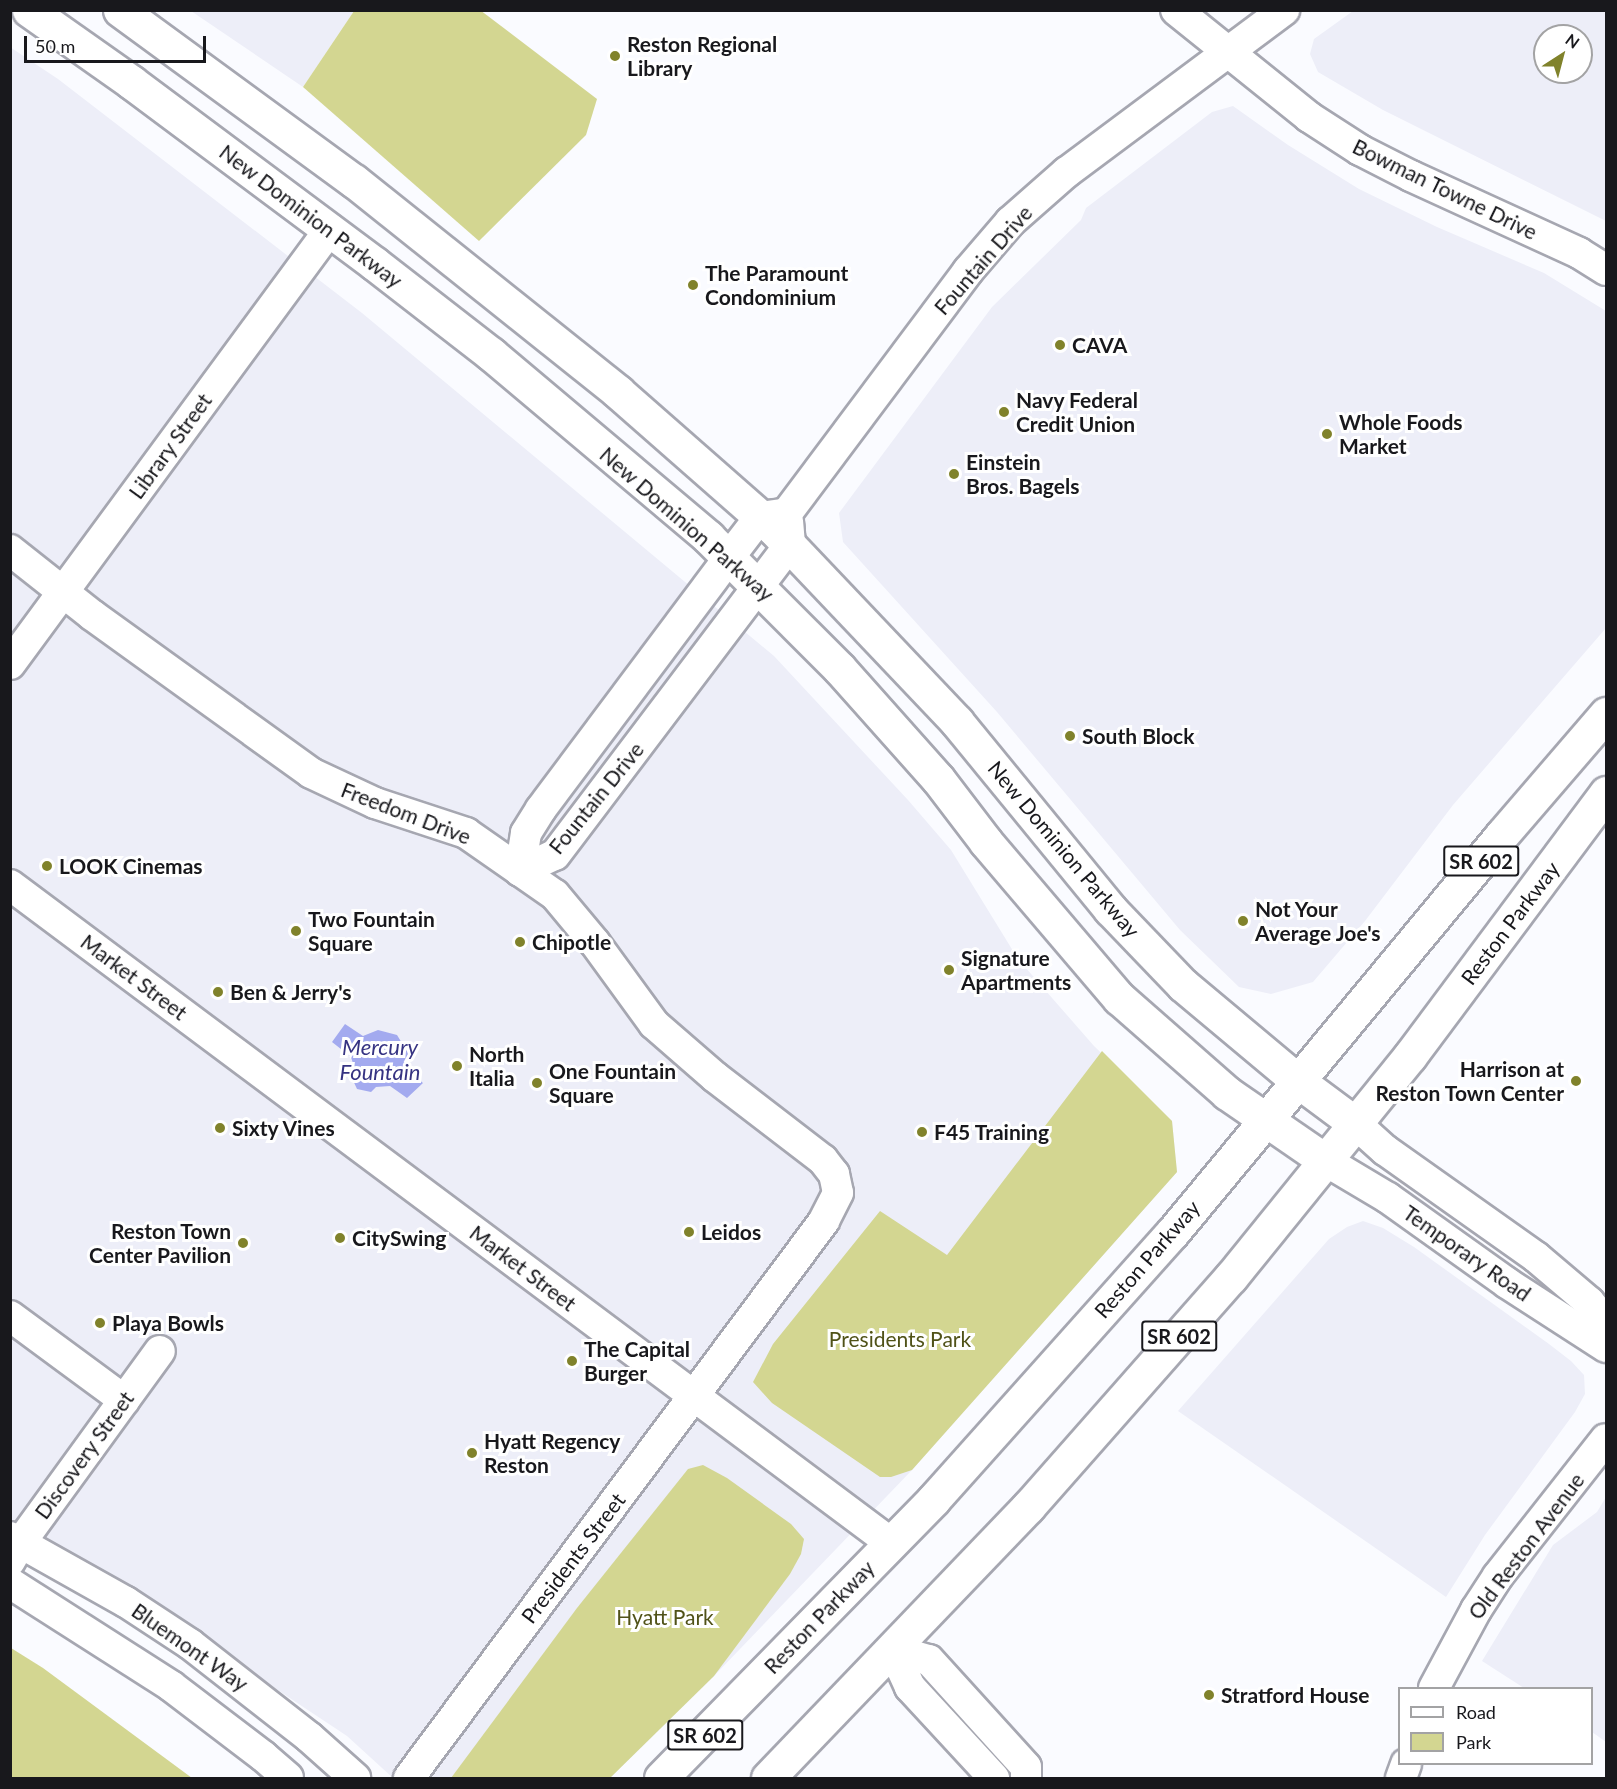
<!DOCTYPE html>
<html>
<head>
<meta charset="utf-8">
<style>
	body { margin:0 }
	#map { position:relative; width:1617px; height:1789px; overflow:hidden; background:#fafbff; font-family:Lato,sans-serif }
	div>[style] { position:absolute }
	.built>* { inset:0; background:#edeef8 }
	.green>* { inset:0; background:#d3d691 }
	.water>* { inset:0; background:#a3aaef }
	.roads { filter:drop-shadow(2px 0 #a6a7b1) drop-shadow(-2px 0 #a6a7b1) drop-shadow(0 2px #a6a7b1) drop-shadow(0 -2px #a6a7b1) }
	.minor>* { height:30px; margin:-15px; padding:0 15px; transform-origin:15px; border-radius:15px; background:#fff }
	.major>* { height:33px; margin:-16.5px; padding:0 16.5px; transform-origin:16.5px; border-radius:16.5px; background:#fff }
	.dots>* { width:16px; height:16px; translate:-50% -50%; box-sizing:border-box; border:3px solid #fff; border-radius:50% }
	span { translate:-50% -50%; white-space:nowrap; text-align:center; line-height:1.15; -webkit-text-stroke:6px #fff; paint-order:stroke }
	.shield-label span { padding:2px 4px; background:#fff; border:2px solid; border-radius:4px; -webkit-text-stroke-width:0 }
	.shield-label { font-size:20px; color:#18181c; font-weight:700 }
	.poi-label { font-size:21px; color:#18181c; font-weight:700 }
	.left { translate:0 -50%; text-align:left }
	.right { translate:-100% -50%; text-align:right }
	.street-label { font-size:21px; color:#18181c }
	.park-label { font-size:21px; color:#505218 }
	.water-label { font-size:22px; color:#363382; font-style:italic }
	.frame { position:absolute; inset:0; border:12px solid #18181c; pointer-events:none }
	.legend { position:absolute; left:1398px; top:1687px; width:195px; height:78px; box-sizing:border-box; background:#fff; border:2px solid #a3a3a4; margin:0; padding:8px 10px; list-style:none; font-size:18px; color:#18181c }
	.legend li { display:flex; align-items:center; gap:12px; height:30px }
	.legend b { width:30px; border:2px solid #a3a3a4 }
	.north { position:absolute; left:1533px; top:24px; width:60px; height:60px; box-sizing:border-box; background:#fff; border:2px solid #a3a3a4; border-radius:50%; rotate:36deg; font-size:16px; font-weight:700; line-height:24px; text-align:center; color:#18181c }
	.north::after { content:''; display:block; margin:auto; width:21px; height:27px; background:#80822b; clip-path:polygon(50% 0,100% 100%,50% 72%,0 100%) }
	.scale { position:absolute; left:24px; top:36px; width:182px; height:27px; box-sizing:border-box; border:3px solid #18181c; border-top:0; padding-left:8px; font-size:18px; line-height:21px; white-space:nowrap; color:#18181c; -webkit-text-stroke:4px #fff; paint-order:stroke }
</style>
</head>
<body>
<div id="map">
	<div class="built">
		<i style="clip-path:polygon(191px 11px,354px 10px,354px 11px,303px 87px)"></i>
		<i style="clip-path:polygon(evenodd,1353px 11px,1606px 11px,1606px 221px,1383px 110px,1318px 72px,1310px 54px,1314px 39px,1353px 11px,1545px 36px,1581px 36px,1581px 72px,1545px 72px,1545px 36px)"></i>
		<i style="clip-path:polygon(10px 47px,58px 79px,362px 313px,774px 656px,908px 800px,951px 850px,1018px 959px,1094px 1046px,1172px 1121px,1177px 1172px,912px 1470px,714px 1676px,610px 1778px,393px 1778px,347px 1736px,86px 1563px,11px 1524px)"></i>
		<i style="clip-path:polygon(1233px 106px,1288px 145px,1359px 189px,1437px 227px,1544px 273px,1606px 311px,1606px 628px,1453px 805px,1365px 921px,1313px 982px,1271px 994px,1239px 987px,1180px 930px,997px 712px,843px 542px,839px 513px,992px 307px,1081px 220px,1086px 208px,1212px 112px)"></i>
		<i style="clip-path:polygon(1363px 1221px,1383px 1228px,1414px 1247px,1549px 1344px,1571px 1361px,1584px 1375px,1585px 1394px,1575px 1412px,1485px 1535px,1446px 1597px,1178px 1411px,1329px 1239px,1347px 1227px)"></i>
		<i style="clip-path:polygon(1606px 1497px,1606px 1742px,1592px 1732px,1592px 1688px,1524px 1688px,1482px 1661px,1553px 1545px,1597px 1512px)"></i>
	</div>
	<div class="green">
		<i style="clip-path:polygon(480px 10px,597px 99px,586px 135px,479px 241px,303px 87px,354px 11px)"></i>
		<i style="clip-path:polygon(1102px 1051px,1172px 1121px,1177px 1172px,912px 1470px,891px 1477px,880px 1477px,772px 1403px,753px 1382px,773px 1344px,880px 1211px,947px 1255px)"></i>
		<i style="clip-path:polygon(703px 1465px,727px 1478px,791px 1524px,804px 1539px,801px 1554px,790px 1574px,714px 1676px,610px 1778px,451px 1778px,577px 1608px,688px 1469px)"></i>
		<i style="clip-path:polygon(11px 1648px,43px 1668px,192px 1778px,11px 1778px)"></i>
	</div>
	<div class="water">
		<i style="clip-path:polygon(345px 1024px,363px 1036px,378px 1030px,397px 1035px,408px 1053px,406px 1069px,423px 1083px,407px 1098px,390px 1086px,376px 1087px,371px 1092px,357px 1089px,351px 1076px,355px 1070px,351px 1057px,332px 1042px)"></i>
	</div>
	<div class="roads">
		<div class="minor">
			<i style="left:1176px;top:10px;width:171px;rotate:38.8deg"></i>
			<i style="left:1309px;top:117px;width:61px;rotate:32.9deg"></i>
			<i style="left:1360px;top:150px;width:57px;rotate:27deg"></i>
			<i style="left:1411px;top:176px;width:185px;rotate:24.6deg"></i>
			<i style="left:1579px;top:253px;width:32px;rotate:32deg"></i>
			<i style="left:10px;top:550px;width:105px;rotate:38.4deg"></i>
			<i style="left:92px;top:615px;width:270px;rotate:35.8deg"></i>
			<i style="left:311px;top:773px;width:71px;rotate:25.1deg"></i>
			<i style="left:375px;top:803px;width:96px;rotate:18.2deg"></i>
			<i style="left:466px;top:833px;width:108px;rotate:34.9deg"></i>
			<i style="left:555px;top:895px;width:62px;rotate:50.2deg"></i>
			<i style="left:595px;top:943px;width:100px;rotate:53.9deg"></i>
			<i style="left:654px;top:1024px;width:81px;rotate:41deg"></i>
			<i style="left:715px;top:1077px;width:136px;rotate:37.5deg"></i>
			<i style="left:823px;top:1160px;width:18px;rotate:52deg"></i>
			<i style="left:834px;top:1174px;width:19px;rotate:78deg"></i>
			<i style="left:838px;top:1193px;width:31px;rotate:117deg"></i>
			<i style="left:824px;top:1221px;width:695px;rotate:126.69deg"></i>
			<i style="left:10px;top:664px;width:540px;rotate:-53.66deg"></i>
			<i style="left:520px;top:871px;width:38px;rotate:-81deg"></i>
			<i style="left:526px;top:833px;width:28px;rotate:-58deg"></i>
			<i style="left:541px;top:809px;width:316px;rotate:-53.2deg"></i>
			<i style="left:730px;top:556px;width:49px;rotate:-52.4deg"></i>
			<i style="left:760px;top:517px;width:27px;rotate:-8deg"></i>
			<i style="left:787px;top:513px;width:302px;rotate:-53.2deg"></i>
			<i style="left:968px;top:271px;width:65px;rotate:-49.4deg"></i>
			<i style="left:1010px;top:222px;width:76px;rotate:-41.3deg"></i>
			<i style="left:1067px;top:172px;width:271px;rotate:-36.7deg"></i>
			<i style="left:520px;top:871px;width:38px;rotate:-25deg"></i>
			<i style="left:555px;top:855px;width:390px;rotate:-52.9deg"></i>
			<i style="left:790px;top:544px;width:22px;rotate:-95deg"></i>
			<i style="left:10px;top:885px;width:1100px;rotate:36.76deg"></i>
			<i style="left:1356px;top:1124px;width:39px;rotate:42deg"></i>
			<i style="left:1385px;top:1150px;width:185px;rotate:35.3deg"></i>
			<i style="left:1536px;top:1257px;width:70px;rotate:40.3deg"></i>
			<i style="left:1589px;top:1302px;width:26px;rotate:50deg"></i>
			<i style="left:1326px;top:1161px;width:72px;rotate:30.8deg"></i>
			<i style="left:1388px;top:1198px;width:146px;rotate:35.5deg"></i>
			<i style="left:1507px;top:1283px;width:118px;rotate:32.9deg"></i>
			<i style="left:10px;top:1316px;width:142px;rotate:36.4deg"></i>
			<i style="left:10px;top:1537px;width:133px;rotate:29.3deg"></i>
			<i style="left:126px;top:1602px;width:77px;rotate:33.3deg"></i>
			<i style="left:190px;top:1644px;width:151px;rotate:38deg"></i>
			<i style="left:309px;top:1737px;width:62px;rotate:41.7deg"></i>
			<i style="left:10px;top:1561px;width:22px;rotate:-60deg"></i>
			<i style="left:21px;top:1542px;width:236px;rotate:-54deg"></i>
			<i style="left:10px;top:1583px;width:191px;rotate:32.6deg"></i>
			<i style="left:171px;top:1686px;width:116px;rotate:37.3deg"></i>
			<i style="left:263px;top:1756px;width:33px;rotate:41deg"></i>
			<i style="left:893px;top:1650px;width:37px;rotate:16deg"></i>
			<i style="left:929px;top:1660px;width:144px;rotate:47.8deg"></i>
			<i style="left:1026px;top:1767px;width:11px;rotate:90deg"></i>
			<i style="left:893px;top:1650px;width:41px;rotate:65.3deg"></i>
			<i style="left:910px;top:1687px;width:124px;rotate:47.3deg"></i>
			<i style="left:1434px;top:1688px;width:89px;rotate:-61.7deg"></i>
			<i style="left:1476px;top:1610px;width:40px;rotate:-57.1deg"></i>
			<i style="left:1498px;top:1576px;width:174px;rotate:-51.8deg"></i>
			<i style="left:1401px;top:1778px;width:15px;rotate:-70deg"></i>
		</div>
		<div class="major">
			<i style="left:29px;top:10px;width:125px;rotate:35.2deg"></i>
			<i style="left:131px;top:82px;width:304px;rotate:36.7deg"></i>
			<i style="left:375px;top:264px;width:147px;rotate:37.8deg"></i>
			<i style="left:491px;top:354px;width:284px;rotate:40.1deg"></i>
			<i style="left:708px;top:537px;width:185px;rotate:45deg"></i>
			<i style="left:839px;top:668px;width:149px;rotate:48.3deg"></i>
			<i style="left:938px;top:779px;width:79px;rotate:52.7deg"></i>
			<i style="left:986px;top:842px;width:205px;rotate:49.6deg"></i>
			<i style="left:1119px;top:998px;width:144px;rotate:41.3deg"></i>
			<i style="left:1227px;top:1093px;width:120px;rotate:34.5deg"></i>
			<i style="left:120px;top:10px;width:290px;rotate:36.2deg"></i>
			<i style="left:354px;top:181px;width:338px;rotate:38.6deg"></i>
			<i style="left:618px;top:392px;width:208px;rotate:41.3deg"></i>
			<i style="left:774px;top:529px;width:266px;rotate:46.5deg"></i>
			<i style="left:957px;top:722px;width:242px;rotate:50.7deg"></i>
			<i style="left:1110px;top:909px;width:105px;rotate:46.2deg"></i>
			<i style="left:1183px;top:985px;width:150px;rotate:39.9deg"></i>
			<i style="left:1298px;top:1081px;width:72px;rotate:36.6deg"></i>
			<i style="left:661px;top:1778px;width:390px;rotate:-45.6deg"></i>
			<i style="left:934px;top:1499px;width:357px;rotate:-48.2deg"></i>
			<i style="left:1172px;top:1233px;width:516px;rotate:-50.35deg"></i>
			<i style="left:1501px;top:836px;width:161px;rotate:-49.3deg"></i>
			<i style="left:768px;top:1778px;width:376px;rotate:-46.2deg"></i>
			<i style="left:1028px;top:1507px;width:307px;rotate:-48.6deg"></i>
			<i style="left:1231px;top:1277px;width:284px;rotate:-51deg"></i>
			<i style="left:1410px;top:1056px;width:328px;rotate:-53.3deg"></i>
		</div>
	</div>
	<div class="dots">
		<i style="left:615px;top:56px;background:#80822b"></i>
		<i style="left:693px;top:285px;background:#80822b"></i>
		<i style="left:1060px;top:345px;background:#80822b"></i>
		<i style="left:1004px;top:412px;background:#80822b"></i>
		<i style="left:1327px;top:434px;background:#80822b"></i>
		<i style="left:954px;top:474px;background:#80822b"></i>
		<i style="left:1070px;top:736px;background:#80822b"></i>
		<i style="left:47px;top:866px;background:#80822b"></i>
		<i style="left:1243px;top:921px;background:#80822b"></i>
		<i style="left:296px;top:931px;background:#80822b"></i>
		<i style="left:520px;top:942px;background:#80822b"></i>
		<i style="left:949px;top:970px;background:#80822b"></i>
		<i style="left:218px;top:992px;background:#80822b"></i>
		<i style="left:457px;top:1066px;background:#80822b"></i>
		<i style="left:1576px;top:1081px;background:#80822b"></i>
		<i style="left:537px;top:1083px;background:#80822b"></i>
		<i style="left:220px;top:1128px;background:#80822b"></i>
		<i style="left:922px;top:1132px;background:#80822b"></i>
		<i style="left:689px;top:1232px;background:#80822b"></i>
		<i style="left:340px;top:1238px;background:#80822b"></i>
		<i style="left:243px;top:1243px;background:#80822b"></i>
		<i style="left:100px;top:1323px;background:#80822b"></i>
		<i style="left:572px;top:1361px;background:#80822b"></i>
		<i style="left:472px;top:1453px;background:#80822b"></i>
		<i style="left:1209px;top:1695px;background:#80822b"></i>
	</div>
	<div class="shield-label">
		<span style="left:1481px;top:861px">SR 602</span>
		<span style="left:1179px;top:1336px">SR 602</span>
		<span style="left:705px;top:1735px">SR 602</span>
	</div>
	<div class="poi-label">
		<span class="left" style="left:627px;top:56px">Reston Regional<br>Library</span>
		<span class="left" style="left:705px;top:285px">The Paramount<br>Condominium</span>
		<span class="left" style="left:1072px;top:345px">CAVA</span>
		<span class="left" style="left:1016px;top:412px">Navy Federal<br>Credit Union</span>
		<span class="left" style="left:1339px;top:434px">Whole Foods<br>Market</span>
		<span class="left" style="left:966px;top:474px">Einstein<br>Bros. Bagels</span>
		<span class="left" style="left:1082px;top:736px">South Block</span>
		<span class="left" style="left:59px;top:866px">LOOK Cinemas</span>
		<span class="left" style="left:1255px;top:921px">Not Your<br>Average Joe's</span>
		<span class="left" style="left:308px;top:931px">Two Fountain<br>Square</span>
		<span class="left" style="left:532px;top:942px">Chipotle</span>
		<span class="left" style="left:961px;top:970px">Signature<br>Apartments</span>
		<span class="left" style="left:230px;top:992px">Ben &amp; Jerry's</span>
		<span class="left" style="left:469px;top:1066px">North<br>Italia</span>
		<span class="right" style="left:1564px;top:1081px">Harrison at<br>Reston Town Center</span>
		<span class="left" style="left:549px;top:1083px">One Fountain<br>Square</span>
		<span class="left" style="left:232px;top:1128px">Sixty Vines</span>
		<span class="left" style="left:934px;top:1132px">F45 Training</span>
		<span class="right" style="left:231px;top:1243px">Reston Town<br>Center Pavilion</span>
		<span class="left" style="left:701px;top:1232px">Leidos</span>
		<span class="left" style="left:352px;top:1238px">CitySwing</span>
		<span class="left" style="left:112px;top:1323px">Playa Bowls</span>
		<span class="left" style="left:584px;top:1361px">The Capital<br>Burger</span>
		<span class="left" style="left:484px;top:1453px">Hyatt Regency<br>Reston</span>
		<span class="left" style="left:1221px;top:1695px">Stratford House</span>
	</div>
	<div class="street-label">
		<span style="left:1445px;top:189px;rotate:26deg">Bowman Towne Drive</span>
		<span style="left:311px;top:216px;rotate:37deg">New Dominion Parkway</span>
		<span style="left:983px;top:260px;rotate:-49deg">Fountain Drive</span>
		<span style="left:170px;top:446px;rotate:-54deg">Library Street</span>
		<span style="left:687px;top:524px;rotate:41deg">New Dominion Parkway</span>
		<span style="left:596px;top:798px;rotate:-51deg">Fountain Drive</span>
		<span style="left:406px;top:813px;rotate:21deg">Freedom Drive</span>
		<span style="left:1064px;top:849px;rotate:50deg">New Dominion Parkway</span>
		<span style="left:1510px;top:923px;rotate:-53deg">Reston Parkway</span>
		<span style="left:134px;top:977px;rotate:37deg">Market Street</span>
		<span style="left:1467px;top:1253px;rotate:35deg">Temporary Road</span>
		<span style="left:1147px;top:1259px;rotate:-49deg">Reston Parkway</span>
		<span style="left:523px;top:1268px;rotate:37deg">Market Street</span>
		<span style="left:84px;top:1455px;rotate:-54deg">Discovery Street</span>
		<span style="left:1526px;top:1546px;rotate:-53deg">Old Reston Avenue</span>
		<span style="left:573px;top:1558px;rotate:-53deg">Presidents Street</span>
		<span style="left:819px;top:1617px;rotate:-46deg">Reston Parkway</span>
		<span style="left:190px;top:1647px;rotate:35deg">Bluemont Way</span>
	</div>
	<div class="park-label">
		<span style="left:900px;top:1339px">Presidents Park</span>
		<span style="left:665px;top:1617px">Hyatt Park</span>
	</div>
	<div class="water-label">
		<span style="left:380px;top:1059px">Mercury<br>Fountain</span>
	</div>
	<div class="frame"></div>
	<ul class="legend">
	<li><b style="height:8px;background:#fff"></b>Road</li>
	<li><b style="height:16px;background:#d3d691"></b>Park</li>
	</ul>
	<div class="north">N</div>
	<div class="scale">50 m</div>
</div>
</body>
</html>
